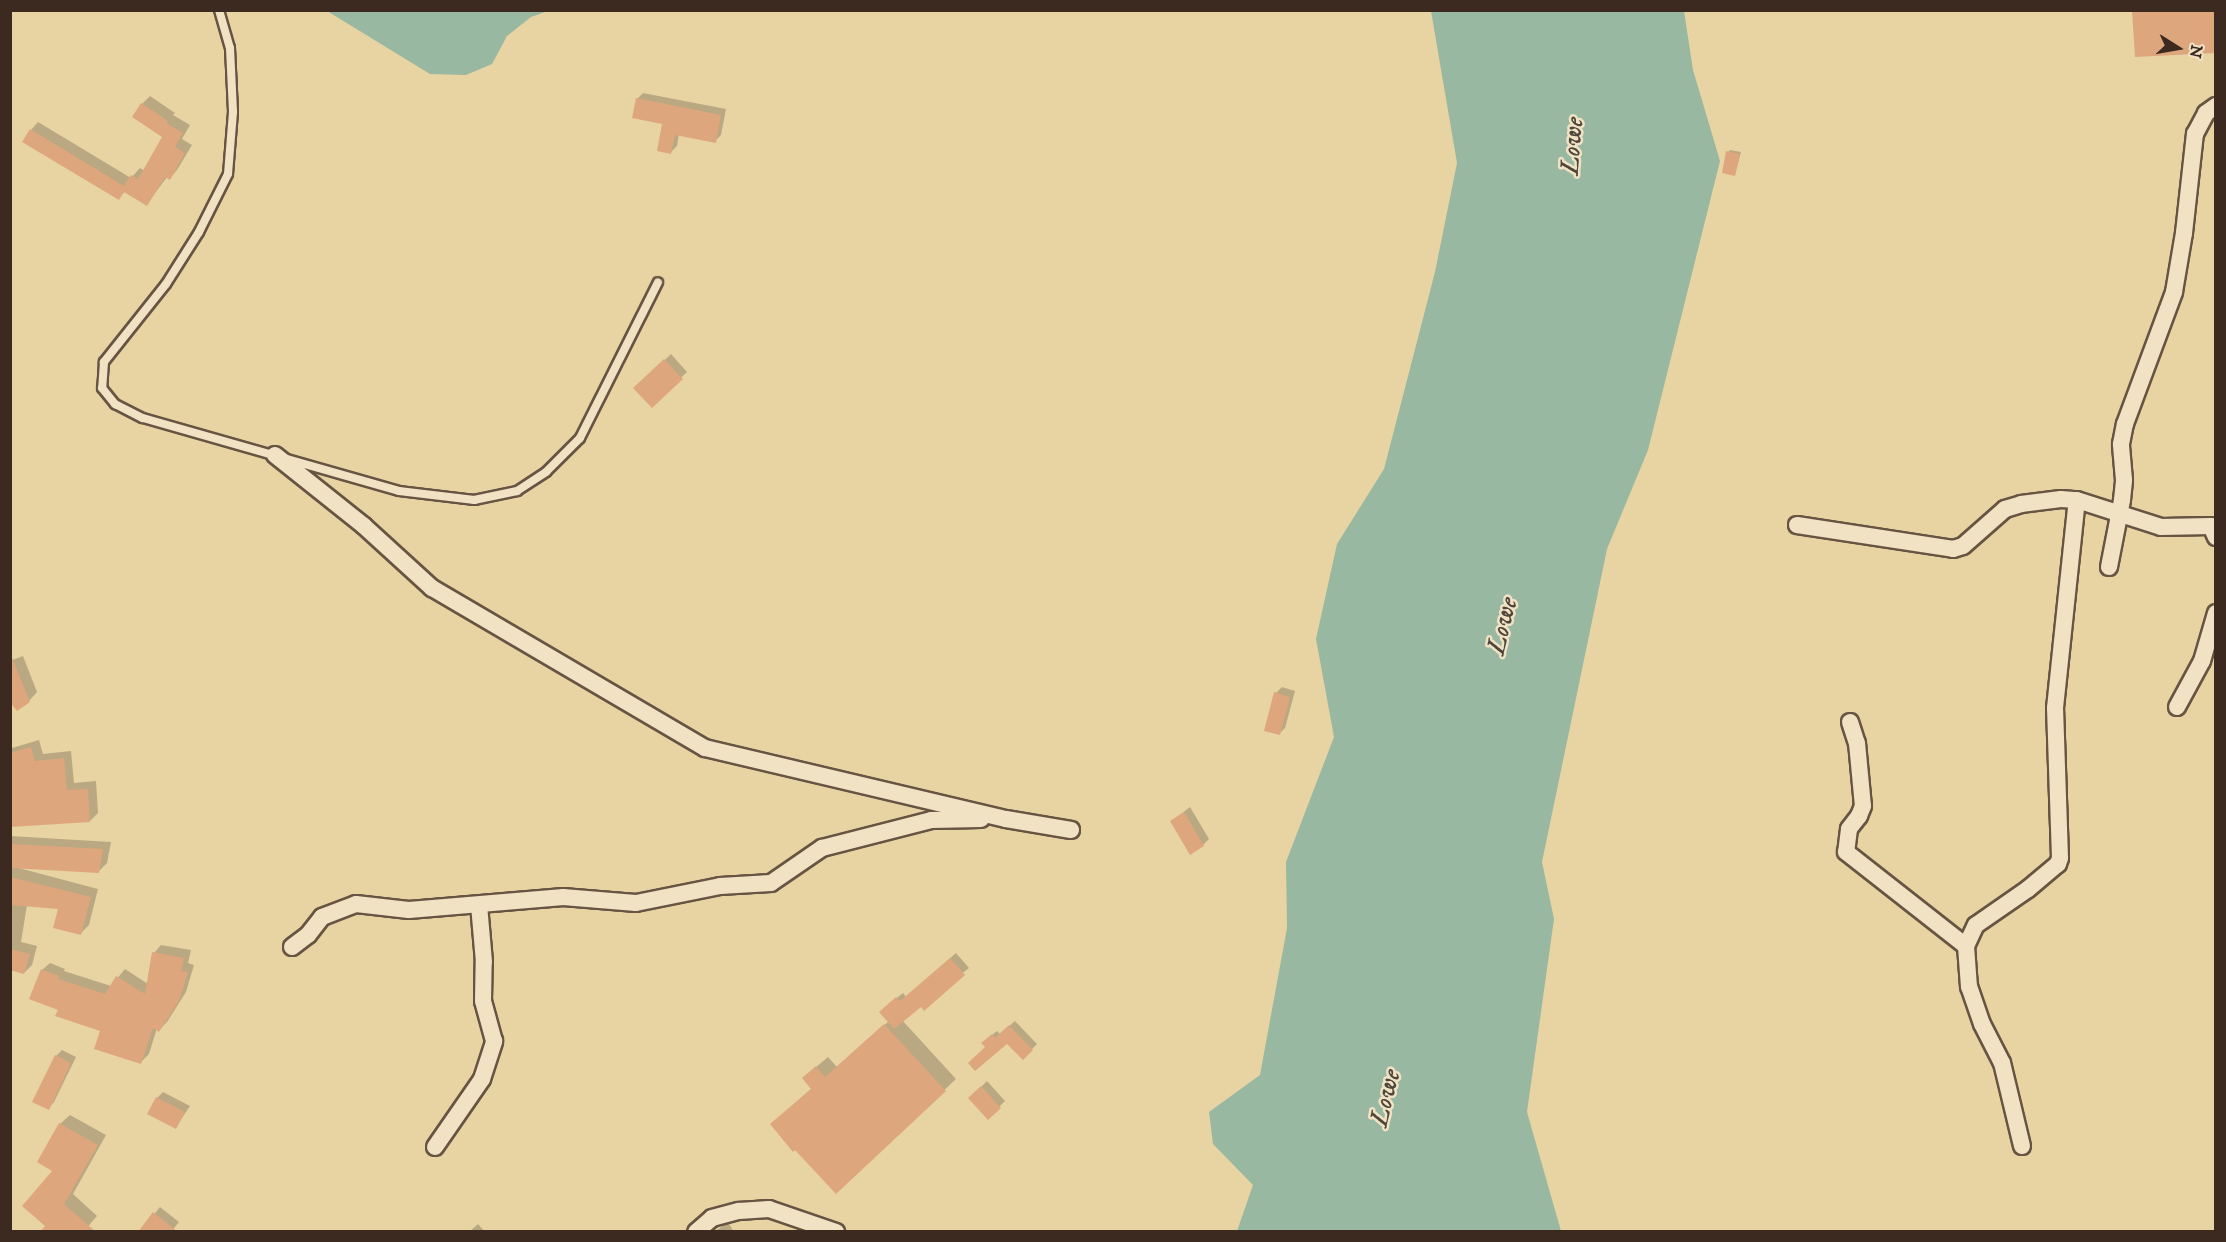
<!DOCTYPE html>
<html>
<head>
<meta charset="utf-8">
<style>
	body { margin:0 }
	#map { position:relative; width:2226px; height:1242px; overflow:hidden; background:#e8d3a3; font-family:"IM FELL DW Pica",serif }
	div>[style] { position:absolute }
	.water>* { inset:0; background:#98b8a2 }
	.shadow>* { inset:0; background:#0003 }
	.building>* { inset:0; background:#dea67c }
	.roads { filter:drop-shadow(2px 0 #675442) drop-shadow(-2px 0 #675442) drop-shadow(0 2px #675442) drop-shadow(0 -2px #675442) }
	.lane>* { height:8px; margin:-4px; padding:0 4px; transform-origin:4px; border-radius:4px; background:#f0e2c3 }
	.street>* { height:16px; margin:-8px; padding:0 8px; transform-origin:8px; border-radius:8px; background:#f0e2c3 }
	span { translate:-50% -50%; white-space:nowrap; text-align:center; line-height:1.15; -webkit-text-stroke:5px #f0e2c3; paint-order:stroke }
	.water-label { font-size:26px; color:#4e463b; font-style:italic }
	.frame { position:absolute; inset:0; border:12px solid #3c2a21; pointer-events:none }
	.north { position:absolute; left:2148px; top:18px; width:60px; height:60px; -webkit-text-stroke:4px #f0e2c3; paint-order:stroke; rotate:101deg; font-size:16px; font-weight:700; line-height:24px; text-align:center; color:#3c2a21 }
	.north::after { content:''; display:block; margin:auto; width:21px; height:27px; background:#3c2a21; clip-path:polygon(50% 0,100% 100%,50% 72%,0 100%) }
</style>
</head>
<body>
<div id="map">
	<div class="water">
		<i style="clip-path:polygon(327px 11px,548px 11px,531px 17px,507px 36px,492px 64px,466px 75px,430px 74px)"></i>
		<i style="clip-path:polygon(1431px 11px,1684px 11px,1693px 70px,1720px 161px,1648px 450px,1607px 549px,1542px 862px,1554px 919px,1527px 1112px,1561px 1231px,1237px 1231px,1253px 1185px,1213px 1144px,1209px 1112px,1260px 1075px,1287px 928px,1286px 862px,1334px 737px,1316px 639px,1337px 544px,1384px 469px,1435px 272px,1457px 163px)"></i>
	</div>
	<div class="shadow">
		<i style="clip-path:polygon(643px 93px,726px 109px,721px 135px,715px 141px,679px 134px,677px 146px,671px 152px,664px 122px,637px 99px)"></i>
		<i style="clip-path:polygon(150px 96px,175px 113px,173px 115px,190px 125px,182px 139px,192px 145px,177px 170px,170px 178px,167px 177px,147px 204px,126px 191px,118px 198px,31px 130px,38px 122px,131px 178px,140px 168px,145px 171px,164px 137px,142px 104px)"></i>
		<i style="clip-path:polygon(1730px 150px,1741px 152px,1735px 174px,1728px 152px)"></i>
		<i style="clip-path:polygon(671px 354px,687px 372px,652px 405px,635px 388px)"></i>
		<i style="clip-path:polygon(23px 656px,37px 692px,29px 701px,10px 700px,10px 661px)"></i>
		<i style="clip-path:polygon(1282px 687px,1295px 691px,1285px 728px,1279px 734px,1276px 693px)"></i>
		<i style="clip-path:polygon(39px 740px,43px 754px,71px 751px,74px 783px,96px 781px,98px 813px,90px 821px,10px 826px,10px 743px,12px 748px)"></i>
		<i style="clip-path:polygon(1190px 807px,1209px 839px,1203px 845px,1172px 821px)"></i>
		<i style="clip-path:polygon(10px 836px,111px 842px,107px 863px,99px 871px,15px 867px,98px 889px,89px 925px,81px 933px,60px 907px,27px 905px,21px 942px,37px 946px,32px 965px,24px 973px,10px 970px)"></i>
		<i style="clip-path:polygon(161px 945px,191px 950px,188px 963px,194px 965px,186px 992px,167px 1022px,159px 1030px,157px 1028px,149px 1054px,141px 1062px,102px 1030px,59px 1009px,42px 970px,50px 963px,65px 969px,64px 971px,111px 986px,125px 969px,148px 984px,154px 953px)"></i>
		<i style="clip-path:polygon(956px 953px,969px 968px,902px 1020px,956px 1079px,836px 1192px,772px 1124px,812px 1088px,815px 1068px,828px 1057px,837px 1067px,889px 1021px,887px 1006px,903px 993px,906px 997px)"></i>
		<i style="clip-path:polygon(1015px 1021px,1037px 1044px,1023px 1058px,1008px 1042px,987px 1047px,988px 1038px,997px 1031px,1000px 1034px)"></i>
		<i style="clip-path:polygon(62px 1050px,76px 1057px,54px 1102px,49px 1108px,56px 1056px)"></i>
		<i style="clip-path:polygon(987px 1081px,1005px 1101px,988px 1118px,970px 1098px)"></i>
		<i style="clip-path:polygon(163px 1092px,190px 1106px,176px 1127px,157px 1098px)"></i>
		<i style="clip-path:polygon(70px 1115px,106px 1135px,73px 1194px,97px 1216px,83px 1232px,47px 1225px,60px 1124px)"></i>
		<i style="clip-path:polygon(160px 1207px,179px 1222px,171px 1232px,140px 1232px)"></i>
		<i style="clip-path:polygon(728px 1222px,734px 1232px,714px 1232px)"></i>
		<i style="clip-path:polygon(478px 1224px,485px 1232px,469px 1232px)"></i>
	</div>
	<div class="building">
		<i style="clip-path:polygon(2132px 10px,2216px 10px,2216px 53px,2135px 57px)"></i>
		<i style="clip-path:polygon(636px 98px,721px 115px,716px 143px,675px 135px,671px 154px,657px 151px,662px 124px,632px 118px)"></i>
		<i style="clip-path:polygon(141px 103px,168px 121px,166px 123px,183px 133px,175px 147px,185px 153px,170px 180px,165px 177px,147px 206px,124px 192px,119px 200px,22px 142px,30px 129px,124px 186px,131px 175px,138px 179px,162px 137px,132px 117px)"></i>
		<i style="clip-path:polygon(1726px 151px,1740px 154px,1735px 176px,1722px 173px)"></i>
		<i style="clip-path:polygon(664px 359px,683px 379px,652px 408px,633px 388px)"></i>
		<i style="clip-path:polygon(11px 655px,30px 702px,17px 711px,10px 702px)"></i>
		<i style="clip-path:polygon(1274px 692px,1290px 697px,1280px 735px,1264px 731px)"></i>
		<i style="clip-path:polygon(31px 747px,35px 761px,64px 758px,67px 790px,88px 789px,90px 822px,10px 827px,10px 753px)"></i>
		<i style="clip-path:polygon(1184px 812px,1204px 846px,1190px 855px,1170px 821px)"></i>
		<i style="clip-path:polygon(10px 844px,103px 849px,99px 873px,10px 868px)"></i>
		<i style="clip-path:polygon(10px 877px,91px 897px,81px 935px,53px 928px,58px 909px,10px 905px)"></i>
		<i style="clip-path:polygon(10px 949px,30px 954px,24px 974px,10px 970px)"></i>
		<i style="clip-path:polygon(152px 952px,184px 958px,181px 971px,188px 972px,179px 1001px,159px 1032px,153px 1028px,141px 1064px,94px 1049px,100px 1031px,55px 1016px,58px 1010px,29px 999px,41px 969px,59px 976px,58px 979px,105px 994px,116px 976px,145px 994px)"></i>
		<i style="clip-path:polygon(950px 958px,965px 975px,924px 1011px,921px 1007px,894px 1029px,879px 1012px,896px 997px,900px 1001px)"></i>
		<i style="clip-path:polygon(884px 1024px,946px 1091px,836px 1194px,795px 1150px,793px 1152px,770px 1124px,811px 1089px,802px 1078px,816px 1066px,825px 1077px)"></i>
		<i style="clip-path:polygon(1009px 1025px,1033px 1050px,1023px 1060px,1007px 1044px,975px 1071px,968px 1063px,985px 1047px,981px 1043px,992px 1034px,995px 1038px)"></i>
		<i style="clip-path:polygon(55px 1055px,71px 1063px,49px 1110px,32px 1102px)"></i>
		<i style="clip-path:polygon(981px 1086px,1001px 1108px,988px 1120px,968px 1098px)"></i>
		<i style="clip-path:polygon(156px 1097px,185px 1112px,176px 1129px,147px 1114px)"></i>
		<i style="clip-path:polygon(59px 1123px,98px 1145px,64px 1204px,96px 1232px,40px 1232px,45px 1226px,22px 1206px,52px 1171px,37px 1162px)"></i>
		<i style="clip-path:polygon(153px 1212px,178px 1232px,138px 1232px)"></i>
	</div>
	<div class="roads">
		<div class="lane">
			<i style="left:219px;top:10px;width:40px;rotate:74deg"></i>
			<i style="left:230px;top:48px;width:64px;rotate:87.3deg"></i>
			<i style="left:233px;top:112px;width:62px;rotate:94.6deg"></i>
			<i style="left:228px;top:174px;width:65px;rotate:116.6deg"></i>
			<i style="left:199px;top:232px;width:62px;rotate:122.4deg"></i>
			<i style="left:166px;top:284px;width:100px;rotate:128.5deg"></i>
			<i style="left:104px;top:362px;width:26px;rotate:94deg"></i>
			<i style="left:102px;top:388px;width:21px;rotate:51deg"></i>
			<i style="left:115px;top:404px;width:31px;rotate:27deg"></i>
			<i style="left:143px;top:418px;width:266px;rotate:15.9deg"></i>
			<i style="left:399px;top:491px;width:76px;rotate:6.8deg"></i>
			<i style="left:474px;top:500px;width:44px;rotate:-11.8deg"></i>
			<i style="left:517px;top:491px;width:35px;rotate:-33deg"></i>
			<i style="left:546px;top:472px;width:48px;rotate:-45deg"></i>
			<i style="left:580px;top:438px;width:174px;rotate:-63.4deg"></i>
		</div>
		<div class="street">
			<i style="left:275px;top:455px;width:114px;rotate:38.6deg"></i>
			<i style="left:364px;top:526px;width:92px;rotate:42.4deg"></i>
			<i style="left:432px;top:588px;width:316px;rotate:30.4deg"></i>
			<i style="left:705px;top:748px;width:309px;rotate:13.3deg"></i>
			<i style="left:1006px;top:819px;width:66px;rotate:9.6deg"></i>
			<i style="left:1797px;top:525px;width:158px;rotate:8.7deg"></i>
			<i style="left:1953px;top:549px;width:10px;rotate:-17deg"></i>
			<i style="left:1963px;top:546px;width:56px;rotate:-41.4deg"></i>
			<i style="left:2005px;top:509px;width:17px;rotate:-17deg"></i>
			<i style="left:2021px;top:504px;width:40px;rotate:-7.1deg"></i>
			<i style="left:2061px;top:499px;width:16px;rotate:4deg"></i>
			<i style="left:2077px;top:500px;width:88px;rotate:17.8deg"></i>
			<i style="left:2161px;top:527px;width:50px;rotate:-1.1deg"></i>
			<i style="left:2211px;top:526px;width:12px;rotate:66deg"></i>
			<i style="left:2109px;top:567px;width:68px;rotate:-79deg"></i>
			<i style="left:2122px;top:500px;width:20px;rotate:-84deg"></i>
			<i style="left:2124px;top:480px;width:36px;rotate:-95deg"></i>
			<i style="left:2121px;top:444px;width:20px;rotate:-79deg"></i>
			<i style="left:2125px;top:424px;width:141px;rotate:-69.6deg"></i>
			<i style="left:2174px;top:292px;width:60px;rotate:-80.4deg"></i>
			<i style="left:2184px;top:233px;width:100px;rotate:-83.7deg"></i>
			<i style="left:2195px;top:134px;width:24px;rotate:-62deg"></i>
			<i style="left:2206px;top:113px;width:12px;rotate:-35deg"></i>
			<i style="left:2177px;top:707px;width:52px;rotate:-61.5deg"></i>
			<i style="left:2202px;top:661px;width:50px;rotate:-73.7deg"></i>
			<i style="left:1850px;top:722px;width:22px;rotate:72deg"></i>
			<i style="left:1857px;top:743px;width:63px;rotate:84.6deg"></i>
			<i style="left:1863px;top:806px;width:11px;rotate:112deg"></i>
			<i style="left:1859px;top:816px;width:16px;rotate:128deg"></i>
			<i style="left:1849px;top:829px;width:23px;rotate:97deg"></i>
			<i style="left:1846px;top:852px;width:152px;rotate:38.1deg"></i>
			<i style="left:292px;top:947px;width:20px;rotate:-37deg"></i>
			<i style="left:308px;top:935px;width:23px;rotate:-52deg"></i>
			<i style="left:322px;top:917px;width:36px;rotate:-21deg"></i>
			<i style="left:356px;top:904px;width:53px;rotate:6.5deg"></i>
			<i style="left:409px;top:910px;width:155px;rotate:-4.8deg"></i>
			<i style="left:563px;top:897px;width:73px;rotate:4.7deg"></i>
			<i style="left:636px;top:903px;width:86px;rotate:-11.4deg"></i>
			<i style="left:720px;top:886px;width:51px;rotate:-3.4deg"></i>
			<i style="left:771px;top:883px;width:62px;rotate:-34.5deg"></i>
			<i style="left:822px;top:848px;width:113px;rotate:-14.4deg"></i>
			<i style="left:931px;top:820px;width:50px;rotate:-1.1deg"></i>
			<i style="left:2022px;top:1146px;width:85px;rotate:-103.5deg"></i>
			<i style="left:2002px;top:1063px;width:44px;rotate:-117.1deg"></i>
			<i style="left:1982px;top:1024px;width:39px;rotate:-109deg"></i>
			<i style="left:1969px;top:987px;width:41px;rotate:-94.2deg"></i>
			<i style="left:1966px;top:946px;width:23px;rotate:-65deg"></i>
			<i style="left:1976px;top:925px;width:63px;rotate:-34.7deg"></i>
			<i style="left:2028px;top:889px;width:39px;rotate:-40deg"></i>
			<i style="left:2058px;top:864px;width:6px;rotate:-72deg"></i>
			<i style="left:2060px;top:858px;width:150px;rotate:-91.9deg"></i>
			<i style="left:2055px;top:708px;width:209px;rotate:-84deg"></i>
			<i style="left:435px;top:1147px;width:83px;rotate:-55.3deg"></i>
			<i style="left:482px;top:1079px;width:40px;rotate:-72deg"></i>
			<i style="left:494px;top:1041px;width:41px;rotate:-105.4deg"></i>
			<i style="left:483px;top:1001px;width:39px;rotate:-89deg"></i>
			<i style="left:484px;top:962px;width:57px;rotate:-95deg"></i>
			<i style="left:696px;top:1232px;width:21px;rotate:-41deg"></i>
			<i style="left:712px;top:1218px;width:28px;rotate:-15deg"></i>
			<i style="left:739px;top:1211px;width:30px;rotate:-4deg"></i>
			<i style="left:769px;top:1209px;width:71px;rotate:18.9deg"></i>
		</div>
	</div>
	<div class="water-label">
		<span style="left:1573px;top:146px;rotate:-85deg">Lowe</span>
		<span style="left:1503px;top:626px;rotate:-76deg">Lowe</span>
		<span style="left:1386px;top:1098px;rotate:-76deg">Lowe</span>
	</div>
	<div class="frame"></div>
	<div class="north">N</div>
</div>
</body>
</html>
